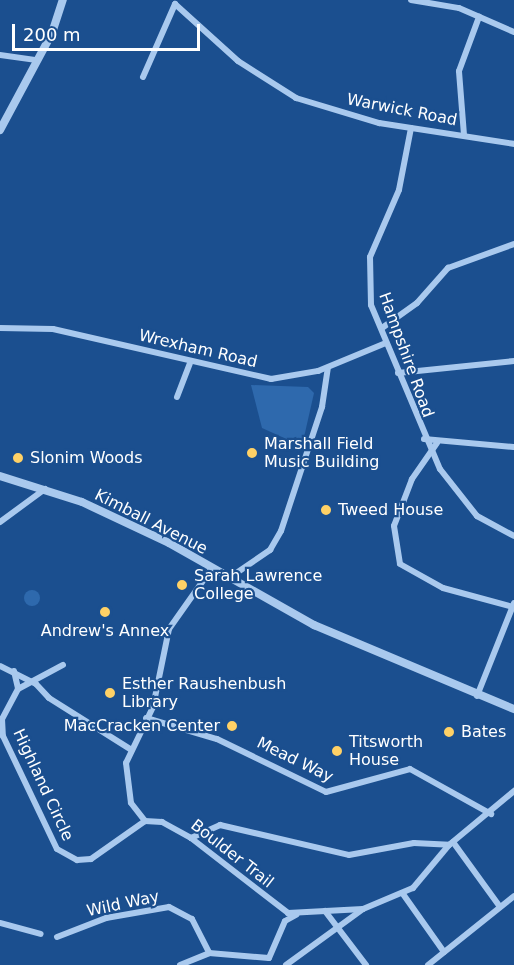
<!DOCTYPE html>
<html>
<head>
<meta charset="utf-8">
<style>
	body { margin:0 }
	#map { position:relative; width:514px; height:965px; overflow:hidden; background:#1b4f8f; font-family:"DejaVu Sans",sans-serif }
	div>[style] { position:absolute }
	.green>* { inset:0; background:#2e69ad }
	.round { border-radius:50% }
	.minor>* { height:6px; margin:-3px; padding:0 3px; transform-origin:3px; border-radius:3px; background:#a9c9ee }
	.tertiary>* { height:8px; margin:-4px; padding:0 4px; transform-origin:4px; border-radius:4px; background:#a9c9ee }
	.dots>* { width:16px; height:16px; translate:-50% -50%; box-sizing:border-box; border:3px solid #1b4f8f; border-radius:50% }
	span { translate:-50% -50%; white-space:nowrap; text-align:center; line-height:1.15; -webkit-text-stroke:4.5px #1b4f8f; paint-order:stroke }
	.street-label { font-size:16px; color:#fff }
	.poi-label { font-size:16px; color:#fff }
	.left { translate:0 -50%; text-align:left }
	.right { translate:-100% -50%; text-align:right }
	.scale { position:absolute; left:12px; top:24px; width:188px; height:27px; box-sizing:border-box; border:3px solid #fff; border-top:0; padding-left:8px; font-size:18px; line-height:21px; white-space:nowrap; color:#fff; -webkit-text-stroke:4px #1b4f8f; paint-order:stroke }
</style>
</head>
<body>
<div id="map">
	<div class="green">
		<i style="clip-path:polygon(251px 385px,308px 387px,314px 393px,302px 446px,262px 428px)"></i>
		<i class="round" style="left:24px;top:590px;width:16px;height:16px"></i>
	</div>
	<div class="minor">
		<i style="left:411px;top:0;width:49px;rotate:9.5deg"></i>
		<i style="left:459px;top:8px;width:60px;rotate:23.6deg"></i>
		<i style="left:175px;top:4px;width:85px;rotate:42.1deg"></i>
		<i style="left:238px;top:61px;width:69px;rotate:32.5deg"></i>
		<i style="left:296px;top:98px;width:87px;rotate:16.8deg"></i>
		<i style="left:379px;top:123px;width:137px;rotate:8.8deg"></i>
		<i style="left:0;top:55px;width:37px;rotate:8deg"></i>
		<i style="left:143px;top:77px;width:80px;rotate:-66.3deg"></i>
		<i style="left:411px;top:128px;width:63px;rotate:101deg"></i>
		<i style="left:399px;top:190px;width:73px;rotate:113.4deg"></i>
		<i style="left:370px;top:257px;width:48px;rotate:88.8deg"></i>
		<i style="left:371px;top:305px;width:178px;rotate:67.2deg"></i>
		<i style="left:440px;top:469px;width:60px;rotate:51.8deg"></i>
		<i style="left:477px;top:516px;width:42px;rotate:28.4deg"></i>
		<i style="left:464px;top:135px;width:64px;rotate:-94.5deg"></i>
		<i style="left:459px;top:71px;width:58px;rotate:-69.7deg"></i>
		<i style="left:0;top:328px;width:53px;rotate:1.1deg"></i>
		<i style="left:53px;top:329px;width:224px;rotate:12.9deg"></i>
		<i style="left:271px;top:379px;width:48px;rotate:-9.7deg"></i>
		<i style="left:318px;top:371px;width:74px;rotate:-22.4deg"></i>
		<i style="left:382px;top:328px;width:43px;rotate:-35.5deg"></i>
		<i style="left:417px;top:303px;width:47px;rotate:-48.5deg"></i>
		<i style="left:448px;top:268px;width:70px;rotate:-20deg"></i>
		<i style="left:398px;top:373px;width:117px;rotate:-5.9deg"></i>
		<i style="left:177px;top:397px;width:36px;rotate:-69deg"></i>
		<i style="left:424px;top:439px;width:90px;rotate:5.1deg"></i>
		<i style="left:437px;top:443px;width:44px;rotate:124.8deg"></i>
		<i style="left:412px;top:479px;width:50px;rotate:111deg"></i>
		<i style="left:394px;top:526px;width:38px;rotate:81deg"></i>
		<i style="left:400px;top:564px;width:49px;rotate:29.2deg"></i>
		<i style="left:443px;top:588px;width:73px;rotate:15.2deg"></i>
		<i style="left:0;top:522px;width:56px;rotate:-36.3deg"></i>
		<i style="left:212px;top:568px;width:75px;rotate:125.2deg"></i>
		<i style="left:169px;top:629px;width:80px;rotate:101.6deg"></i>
		<i style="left:153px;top:707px;width:62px;rotate:115.7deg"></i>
		<i style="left:126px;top:763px;width:40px;rotate:82.9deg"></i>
		<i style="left:131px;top:803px;width:23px;rotate:52deg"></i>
		<i style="left:145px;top:821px;width:17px;rotate:3deg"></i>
		<i style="left:162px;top:822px;width:33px;rotate:29deg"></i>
		<i style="left:191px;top:838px;width:123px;rotate:37.7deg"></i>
		<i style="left:288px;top:913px;width:75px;rotate:-3.1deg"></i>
		<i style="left:229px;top:578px;width:50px;rotate:-34.3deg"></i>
		<i style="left:270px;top:550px;width:22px;rotate:-60deg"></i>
		<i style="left:281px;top:531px;width:131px;rotate:-71.7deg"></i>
		<i style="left:322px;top:407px;width:40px;rotate:-81.5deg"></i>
		<i style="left:0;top:666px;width:40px;rotate:26.6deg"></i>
		<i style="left:36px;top:684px;width:19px;rotate:47deg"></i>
		<i style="left:49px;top:698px;width:96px;rotate:32.2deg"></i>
		<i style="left:14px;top:671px;width:18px;rotate:77deg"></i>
		<i style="left:18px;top:689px;width:34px;rotate:118deg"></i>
		<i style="left:2px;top:719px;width:17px;rotate:87deg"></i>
		<i style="left:3px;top:736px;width:125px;rotate:64.5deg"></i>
		<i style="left:57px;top:849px;width:23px;rotate:29deg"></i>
		<i style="left:77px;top:860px;width:14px;rotate:-4deg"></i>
		<i style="left:91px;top:859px;width:66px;rotate:-35.1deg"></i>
		<i style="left:18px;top:689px;width:51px;rotate:-28.1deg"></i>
		<i style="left:477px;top:696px;width:100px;rotate:-68.3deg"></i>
		<i style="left:146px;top:718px;width:74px;rotate:16.5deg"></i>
		<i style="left:217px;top:739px;width:121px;rotate:25.9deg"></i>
		<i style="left:326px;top:792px;width:87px;rotate:-15.3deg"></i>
		<i style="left:410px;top:769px;width:93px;rotate:29.1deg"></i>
		<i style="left:191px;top:838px;width:32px;rotate:-24deg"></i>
		<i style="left:220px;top:825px;width:132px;rotate:13.1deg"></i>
		<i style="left:349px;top:855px;width:66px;rotate:-10.5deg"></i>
		<i style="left:414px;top:843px;width:35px;rotate:3deg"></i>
		<i style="left:453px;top:842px;width:80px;rotate:54.1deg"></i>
		<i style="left:403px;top:894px;width:71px;rotate:54.7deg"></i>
		<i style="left:325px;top:911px;width:68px;rotate:52.8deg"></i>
		<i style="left:0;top:923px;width:42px;rotate:15deg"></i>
		<i style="left:57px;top:937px;width:53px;rotate:-21.2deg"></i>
		<i style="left:106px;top:918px;width:64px;rotate:-9.9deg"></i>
		<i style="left:169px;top:907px;width:26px;rotate:28deg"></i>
		<i style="left:192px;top:919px;width:38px;rotate:63deg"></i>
		<i style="left:269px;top:958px;width:40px;rotate:-66.6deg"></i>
		<i style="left:285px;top:921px;width:13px;rotate:-29deg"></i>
		<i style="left:180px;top:965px;width:31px;rotate:-22deg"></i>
		<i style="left:209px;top:953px;width:60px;rotate:4.8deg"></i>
		<i style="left:286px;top:965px;width:95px;rotate:-36deg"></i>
		<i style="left:363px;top:909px;width:54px;rotate:-22.8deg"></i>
		<i style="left:413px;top:888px;width:56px;rotate:-50.1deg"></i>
		<i style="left:449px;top:845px;width:85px;rotate:-39.7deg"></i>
		<i style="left:428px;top:965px;width:110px;rotate:-38.7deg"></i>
	</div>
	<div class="tertiary">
		<i style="left:0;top:130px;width:110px;rotate:-61.8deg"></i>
		<i style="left:52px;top:33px;width:35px;rotate:-72deg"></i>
		<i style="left:0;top:476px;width:86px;rotate:17.6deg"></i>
		<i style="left:82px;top:502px;width:96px;rotate:25.2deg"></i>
		<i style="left:169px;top:543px;width:167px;rotate:29.5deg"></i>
		<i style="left:314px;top:625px;width:217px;rotate:22.8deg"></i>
	</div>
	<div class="dots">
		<i style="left:252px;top:453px;background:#ffd166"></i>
		<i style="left:18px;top:458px;background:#ffd166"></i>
		<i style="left:326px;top:510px;background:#ffd166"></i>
		<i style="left:182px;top:585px;background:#ffd166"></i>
		<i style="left:105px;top:612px;background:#ffd166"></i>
		<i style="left:110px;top:693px;background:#ffd166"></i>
		<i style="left:232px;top:726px;background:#ffd166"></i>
		<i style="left:449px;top:732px;background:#ffd166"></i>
		<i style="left:337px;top:751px;background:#ffd166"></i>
	</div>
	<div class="street-label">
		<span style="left:402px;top:110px;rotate:11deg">Warwick Road</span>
		<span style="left:198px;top:349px;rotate:13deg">Wrexham Road</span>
		<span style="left:406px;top:355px;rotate:70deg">Hampshire Road</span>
		<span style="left:151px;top:522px;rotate:27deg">Kimball Avenue</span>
		<span style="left:295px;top:760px;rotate:26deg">Mead Way</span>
		<span style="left:43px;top:785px;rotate:65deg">Highland Circle</span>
		<span style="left:232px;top:854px;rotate:38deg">Boulder Trail</span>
		<span style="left:123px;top:904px;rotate:-12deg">Wild Way</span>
	</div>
	<div class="poi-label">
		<span class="left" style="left:264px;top:453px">Marshall Field<br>Music Building</span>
		<span class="left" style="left:30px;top:458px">Slonim Woods</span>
		<span class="left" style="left:338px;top:510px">Tweed House</span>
		<span class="left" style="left:194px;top:585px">Sarah Lawrence<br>College</span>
		<span style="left:105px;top:631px">Andrew's Annex</span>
		<span class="left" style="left:122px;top:693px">Esther Raushenbush<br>Library</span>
		<span class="right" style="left:220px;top:726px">MacCracken Center</span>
		<span class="left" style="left:461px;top:732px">Bates</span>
		<span class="left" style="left:349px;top:751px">Titsworth<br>House</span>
	</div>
	<div class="scale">200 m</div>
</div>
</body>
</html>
